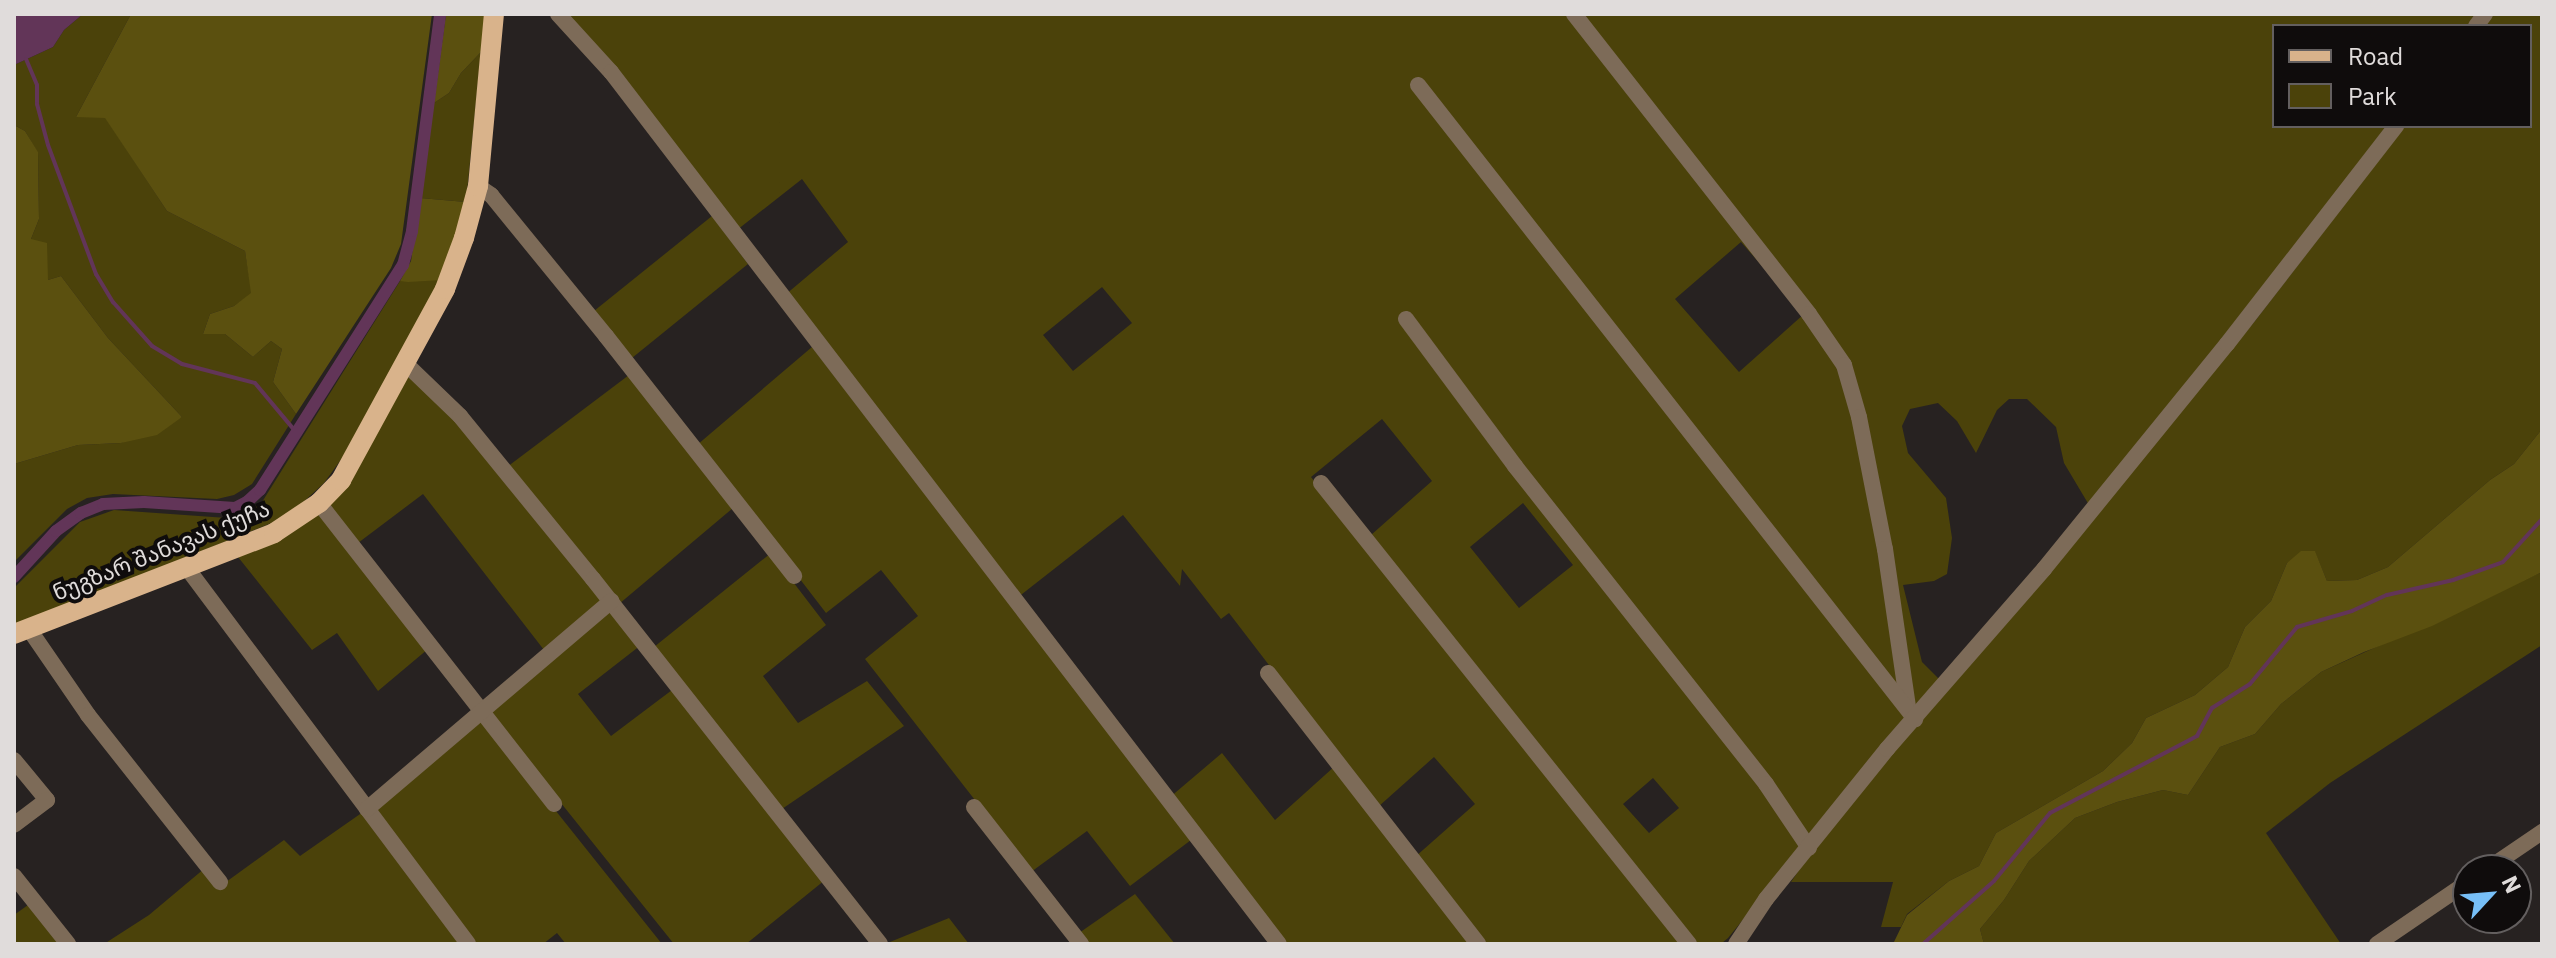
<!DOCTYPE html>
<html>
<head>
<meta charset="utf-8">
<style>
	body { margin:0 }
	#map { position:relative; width:2556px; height:958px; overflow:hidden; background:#272221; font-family:"IBM Plex Sans","Noto Sans Georgian",sans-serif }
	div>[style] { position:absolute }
	.green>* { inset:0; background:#4b420a }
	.forest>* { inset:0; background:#5b500f }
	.water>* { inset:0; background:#623558 }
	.stream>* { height:4px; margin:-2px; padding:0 2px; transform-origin:2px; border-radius:2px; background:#623558 }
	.canal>* { height:12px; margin:-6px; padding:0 6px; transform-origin:6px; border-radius:6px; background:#623558 }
	.minor>* { height:16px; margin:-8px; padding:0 8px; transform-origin:8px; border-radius:8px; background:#7d6b58 }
	.major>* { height:20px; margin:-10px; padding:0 10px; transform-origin:10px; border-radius:10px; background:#d9b38b }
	span { translate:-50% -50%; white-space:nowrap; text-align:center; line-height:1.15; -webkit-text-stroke:8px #0f0c0c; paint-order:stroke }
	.street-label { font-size:22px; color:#e0dcdb }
	.frame { position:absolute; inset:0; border:16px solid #e0dcdb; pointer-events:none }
	.legend { position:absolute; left:2272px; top:24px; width:260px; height:104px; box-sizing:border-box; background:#0f0c0c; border:2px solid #635f5f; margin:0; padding:10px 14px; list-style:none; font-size:24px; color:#e0dcdb }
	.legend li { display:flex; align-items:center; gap:16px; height:40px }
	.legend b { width:40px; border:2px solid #635f5f }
	.north { position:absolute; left:2452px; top:854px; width:80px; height:80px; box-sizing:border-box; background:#0f0c0c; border:2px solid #635f5f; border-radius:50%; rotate:64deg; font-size:22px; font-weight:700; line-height:32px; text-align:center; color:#e0dcdb }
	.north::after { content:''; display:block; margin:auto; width:28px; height:36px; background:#77bff7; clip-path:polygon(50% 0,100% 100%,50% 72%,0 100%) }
</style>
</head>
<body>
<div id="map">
	<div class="green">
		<i style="clip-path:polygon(83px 14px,131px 14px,76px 117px,105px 117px,167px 211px,245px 251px,252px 294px,234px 306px,210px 314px,203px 334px,225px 334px,253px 357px,271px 341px,282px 349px,273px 382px,296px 414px,252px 484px,234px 495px,217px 499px,113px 494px,87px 498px,67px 509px,14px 562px,14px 464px,78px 445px,121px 443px,182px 417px,108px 338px,61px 276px,48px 280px,31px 239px,39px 219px,38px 153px,25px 131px,14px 125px,14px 65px,53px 47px,64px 30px)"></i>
		<i style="clip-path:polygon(evenodd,568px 14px,2480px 14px,2471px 26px,2274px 26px,2274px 126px,2391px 126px,2089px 505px,2064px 463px,2056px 427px,2027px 399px,2009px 399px,1997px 410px,1976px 453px,1957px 421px,1938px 403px,1910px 409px,1902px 426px,1908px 453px,1946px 498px,1952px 538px,1947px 574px,1934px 581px,1903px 585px,1922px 662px,1939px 679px,1728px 938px,1722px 943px,1710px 944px,1691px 942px,1371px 535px,1432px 481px,1382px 419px,1311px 477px,1681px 944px,1484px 944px,1415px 857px,1475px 804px,1434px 757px,1378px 807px,1229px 613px,1221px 619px,1182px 569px,1180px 586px,1123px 515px,1017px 598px,785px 295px,848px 242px,802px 179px,737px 230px,568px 14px,1741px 242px,1804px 314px,1739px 372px,1675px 299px,1741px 242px,568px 14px,1102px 287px,1132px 323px,1073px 371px,1043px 335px,1102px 287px,568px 14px,1523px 503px,1573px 565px,1519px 608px,1470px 547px,1523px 503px,568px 14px,1653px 778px,1679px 808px,1649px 833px,1623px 804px,1653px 778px)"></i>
		<i style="clip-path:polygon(2493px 14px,2542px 14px,2542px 429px,2514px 464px,2490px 480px,2388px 567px,2357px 580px,2327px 581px,2315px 552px,2287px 563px,2271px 601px,2245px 627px,2228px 667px,2195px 695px,2146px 718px,2132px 743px,2103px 771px,1996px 833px,1979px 866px,1949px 881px,1907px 914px,1901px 927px,1881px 927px,1893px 882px,1791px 882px,1833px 819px,2255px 321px,2405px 126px,2530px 126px,2530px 26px,2483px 26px)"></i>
		<i style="clip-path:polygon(481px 52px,466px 202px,420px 198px,434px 103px,449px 93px,461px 73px)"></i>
		<i style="clip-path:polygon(712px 216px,748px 264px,632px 358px,594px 311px)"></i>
		<i style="clip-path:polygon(419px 279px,442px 280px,345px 454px,324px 483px,299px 506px,274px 522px,14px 626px,14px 588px,80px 522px,114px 510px,227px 518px,247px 513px,262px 502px,400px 281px)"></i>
		<i style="clip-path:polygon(812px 347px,1191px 840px,1130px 886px,1087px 831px,1031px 872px,865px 659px,918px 616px,881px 570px,826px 613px,697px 445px)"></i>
		<i style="clip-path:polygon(408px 373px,457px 420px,604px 601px,544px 650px,423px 494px,358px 543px,329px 506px)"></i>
		<i style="clip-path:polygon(629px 375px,733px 508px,619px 604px,507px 467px)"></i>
		<i style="clip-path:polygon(320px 511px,428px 649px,378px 691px,337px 633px,312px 650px,238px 557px)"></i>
		<i style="clip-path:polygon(771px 553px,826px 625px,763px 676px,798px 723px,867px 681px,904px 726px,782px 809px,654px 647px)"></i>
		<i style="clip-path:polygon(2542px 572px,2542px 645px,2330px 783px,2266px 833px,2341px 944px,1984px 944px,1980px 929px,2004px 900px,2029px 861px,2075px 818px,2117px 802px,2163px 790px,2188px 795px,2220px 747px,2255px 734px,2281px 704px,2321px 672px)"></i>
		<i style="clip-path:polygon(611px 609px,641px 645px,578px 694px,611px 736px,676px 687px,825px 880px,746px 944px,674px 944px,488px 712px)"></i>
		<i style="clip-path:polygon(481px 717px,662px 944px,566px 944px,557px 933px,543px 944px,473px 944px,373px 809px)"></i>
		<i style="clip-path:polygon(1222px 753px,1275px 820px,1335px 766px,1473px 944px,1285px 944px,1169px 798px)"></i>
		<i style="clip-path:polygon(363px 812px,461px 940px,455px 944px,104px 944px,149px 915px,211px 863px,226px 882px,284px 840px,300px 856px)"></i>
		<i style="clip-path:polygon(1135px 894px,1175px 944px,1088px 944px,1079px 933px)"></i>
		<i style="clip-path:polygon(28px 905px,60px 944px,14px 944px,14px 915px)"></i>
		<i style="clip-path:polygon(949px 918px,969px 944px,885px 944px)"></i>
	</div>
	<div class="forest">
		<i style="clip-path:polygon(131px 14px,432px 14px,401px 244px,391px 268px,296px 414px,273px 382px,282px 349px,271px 341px,253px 357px,225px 334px,203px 334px,210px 314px,234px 306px,251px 293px,245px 251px,167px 211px,105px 118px,76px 117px)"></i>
		<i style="clip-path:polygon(446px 14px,485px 14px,481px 52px,461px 73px,449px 93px,434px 103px)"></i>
		<i style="clip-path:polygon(14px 125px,25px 131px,38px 152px,39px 219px,31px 239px,47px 243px,48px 280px,61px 276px,108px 338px,182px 417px,157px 435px,121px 443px,78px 445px,14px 464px)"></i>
		<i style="clip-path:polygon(420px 198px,466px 202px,442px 280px,408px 282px,400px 281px,411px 261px)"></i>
		<i style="clip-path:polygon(2542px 429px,2542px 572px,2432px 626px,2364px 652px,2321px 672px,2281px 704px,2255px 734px,2220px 747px,2188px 795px,2163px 790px,2117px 802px,2075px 818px,2029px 861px,2004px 900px,1980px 929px,1984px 944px,1893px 944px,1907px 915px,1949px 881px,1979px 866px,1996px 833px,2103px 771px,2132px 743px,2146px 718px,2195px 695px,2228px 667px,2245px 627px,2271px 601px,2287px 563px,2301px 551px,2315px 551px,2327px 581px,2357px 580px,2388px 567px,2490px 480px,2514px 464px)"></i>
	</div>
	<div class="water">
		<i style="clip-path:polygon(14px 14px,83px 14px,64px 30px,53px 47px,14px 65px)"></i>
	</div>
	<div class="stream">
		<i style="left:26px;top:59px;width:28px;rotate:67deg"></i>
		<i style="left:37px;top:85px;width:19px;rotate:90deg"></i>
		<i style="left:37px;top:104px;width:42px;rotate:75deg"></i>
		<i style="left:48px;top:145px;width:138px;rotate:69.6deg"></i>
		<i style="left:96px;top:274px;width:33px;rotate:59deg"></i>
		<i style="left:113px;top:302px;width:59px;rotate:48.4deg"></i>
		<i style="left:152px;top:346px;width:35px;rotate:31deg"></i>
		<i style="left:182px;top:364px;width:75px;rotate:14.6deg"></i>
		<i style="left:255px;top:383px;width:64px;rotate:50.1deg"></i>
		<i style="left:1923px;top:944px;width:95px;rotate:-41.6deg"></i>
		<i style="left:1994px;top:881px;width:88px;rotate:-50.5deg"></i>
		<i style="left:2050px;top:813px;width:166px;rotate:-27.6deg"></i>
		<i style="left:2197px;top:736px;width:32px;rotate:-62deg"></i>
		<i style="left:2212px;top:708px;width:45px;rotate:-32.3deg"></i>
		<i style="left:2250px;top:684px;width:74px;rotate:-50.5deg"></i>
		<i style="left:2297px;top:627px;width:57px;rotate:-16.2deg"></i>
		<i style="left:2352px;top:611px;width:38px;rotate:-25deg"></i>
		<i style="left:2387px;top:595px;width:68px;rotate:-12.8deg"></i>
		<i style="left:2453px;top:580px;width:53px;rotate:-19.8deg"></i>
		<i style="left:2503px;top:562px;width:58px;rotate:-47.8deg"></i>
	</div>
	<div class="canal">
		<i style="left:14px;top:577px;width:62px;rotate:-47.6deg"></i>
		<i style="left:56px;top:531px;width:31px;rotate:-36deg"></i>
		<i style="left:81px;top:513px;width:24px;rotate:-22deg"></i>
		<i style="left:103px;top:504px;width:41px;rotate:-2.8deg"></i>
		<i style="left:144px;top:502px;width:91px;rotate:3.8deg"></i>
		<i style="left:235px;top:508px;width:13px;rotate:-27deg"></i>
		<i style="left:247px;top:502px;width:18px;rotate:-43deg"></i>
		<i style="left:260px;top:490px;width:267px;rotate:-57.6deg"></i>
		<i style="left:403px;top:265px;width:35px;rotate:-75deg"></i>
		<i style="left:412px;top:231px;width:219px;rotate:-82.6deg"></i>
	</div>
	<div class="minor">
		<i style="left:558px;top:14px;width:79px;rotate:47.6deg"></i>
		<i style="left:611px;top:72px;width:1098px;rotate:52.55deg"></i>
		<i style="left:1574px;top:14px;width:381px;rotate:51.9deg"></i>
		<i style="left:1809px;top:314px;width:62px;rotate:55.5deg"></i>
		<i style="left:1844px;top:365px;width:54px;rotate:73.9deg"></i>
		<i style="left:1859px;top:417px;width:135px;rotate:78.9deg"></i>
		<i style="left:1885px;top:549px;width:159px;rotate:81.7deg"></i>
		<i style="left:2476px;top:26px;width:15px;rotate:-53deg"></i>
		<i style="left:1418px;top:85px;width:806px;rotate:51.91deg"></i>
		<i style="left:478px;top:186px;width:16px;rotate:35deg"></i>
		<i style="left:491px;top:195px;width:182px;rotate:50.8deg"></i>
		<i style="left:606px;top:336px;width:305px;rotate:51.9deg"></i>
		<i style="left:1406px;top:319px;width:183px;rotate:53.4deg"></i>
		<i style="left:1515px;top:466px;width:405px;rotate:51.7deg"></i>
		<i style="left:1766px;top:784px;width:77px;rotate:56.1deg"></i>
		<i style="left:406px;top:364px;width:75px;rotate:43.9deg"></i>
		<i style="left:460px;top:416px;width:210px;rotate:50.8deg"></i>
		<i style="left:593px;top:579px;width:464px;rotate:51.8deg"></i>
		<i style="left:1321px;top:483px;width:590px;rotate:51.4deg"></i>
		<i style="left:319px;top:503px;width:382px;rotate:52deg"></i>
		<i style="left:187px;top:568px;width:469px;rotate:53.2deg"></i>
		<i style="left:29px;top:629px;width:104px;rotate:55.5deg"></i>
		<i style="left:88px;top:715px;width:213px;rotate:51.7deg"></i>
		<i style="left:1268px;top:673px;width:343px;rotate:52.2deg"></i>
		<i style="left:14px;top:760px;width:52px;rotate:50.5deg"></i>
		<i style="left:47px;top:800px;width:41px;rotate:142.9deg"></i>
		<i style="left:974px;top:807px;width:174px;rotate:52deg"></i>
		<i style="left:367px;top:809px;width:321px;rotate:-40.4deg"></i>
		<i style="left:2486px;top:870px;width:68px;rotate:-34.2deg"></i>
		<i style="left:14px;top:876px;width:87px;rotate:51.5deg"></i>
		<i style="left:1736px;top:944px;width:54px;rotate:-56.3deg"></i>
		<i style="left:1766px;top:899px;width:193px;rotate:-51.1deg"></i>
		<i style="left:1887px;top:749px;width:239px;rotate:-48.9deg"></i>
		<i style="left:2044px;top:569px;width:290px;rotate:-50.9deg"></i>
		<i style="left:2227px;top:344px;width:276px;rotate:-52.2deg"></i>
		<i style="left:2377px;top:944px;width:110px;rotate:-34.3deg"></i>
	</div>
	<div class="major">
		<i style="left:14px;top:634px;width:279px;rotate:-21.2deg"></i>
		<i style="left:274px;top:533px;width:54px;rotate:-33.7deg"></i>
		<i style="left:319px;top:503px;width:32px;rotate:-46deg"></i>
		<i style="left:341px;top:480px;width:217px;rotate:-61.4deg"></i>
		<i style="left:445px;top:289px;width:54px;rotate:-69.6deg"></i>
		<i style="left:464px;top:238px;width:54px;rotate:-74.9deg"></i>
		<i style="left:478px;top:186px;width:173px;rotate:-84.7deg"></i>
	</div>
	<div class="street-label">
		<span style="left:161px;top:550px;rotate:-22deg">ნუგზარ შანავას ქუჩა</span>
	</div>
	<div class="frame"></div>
	<ul class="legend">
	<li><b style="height:10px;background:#d9b38b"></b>Road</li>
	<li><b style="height:22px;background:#4b420a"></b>Park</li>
	</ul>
	<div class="north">N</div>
</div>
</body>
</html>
